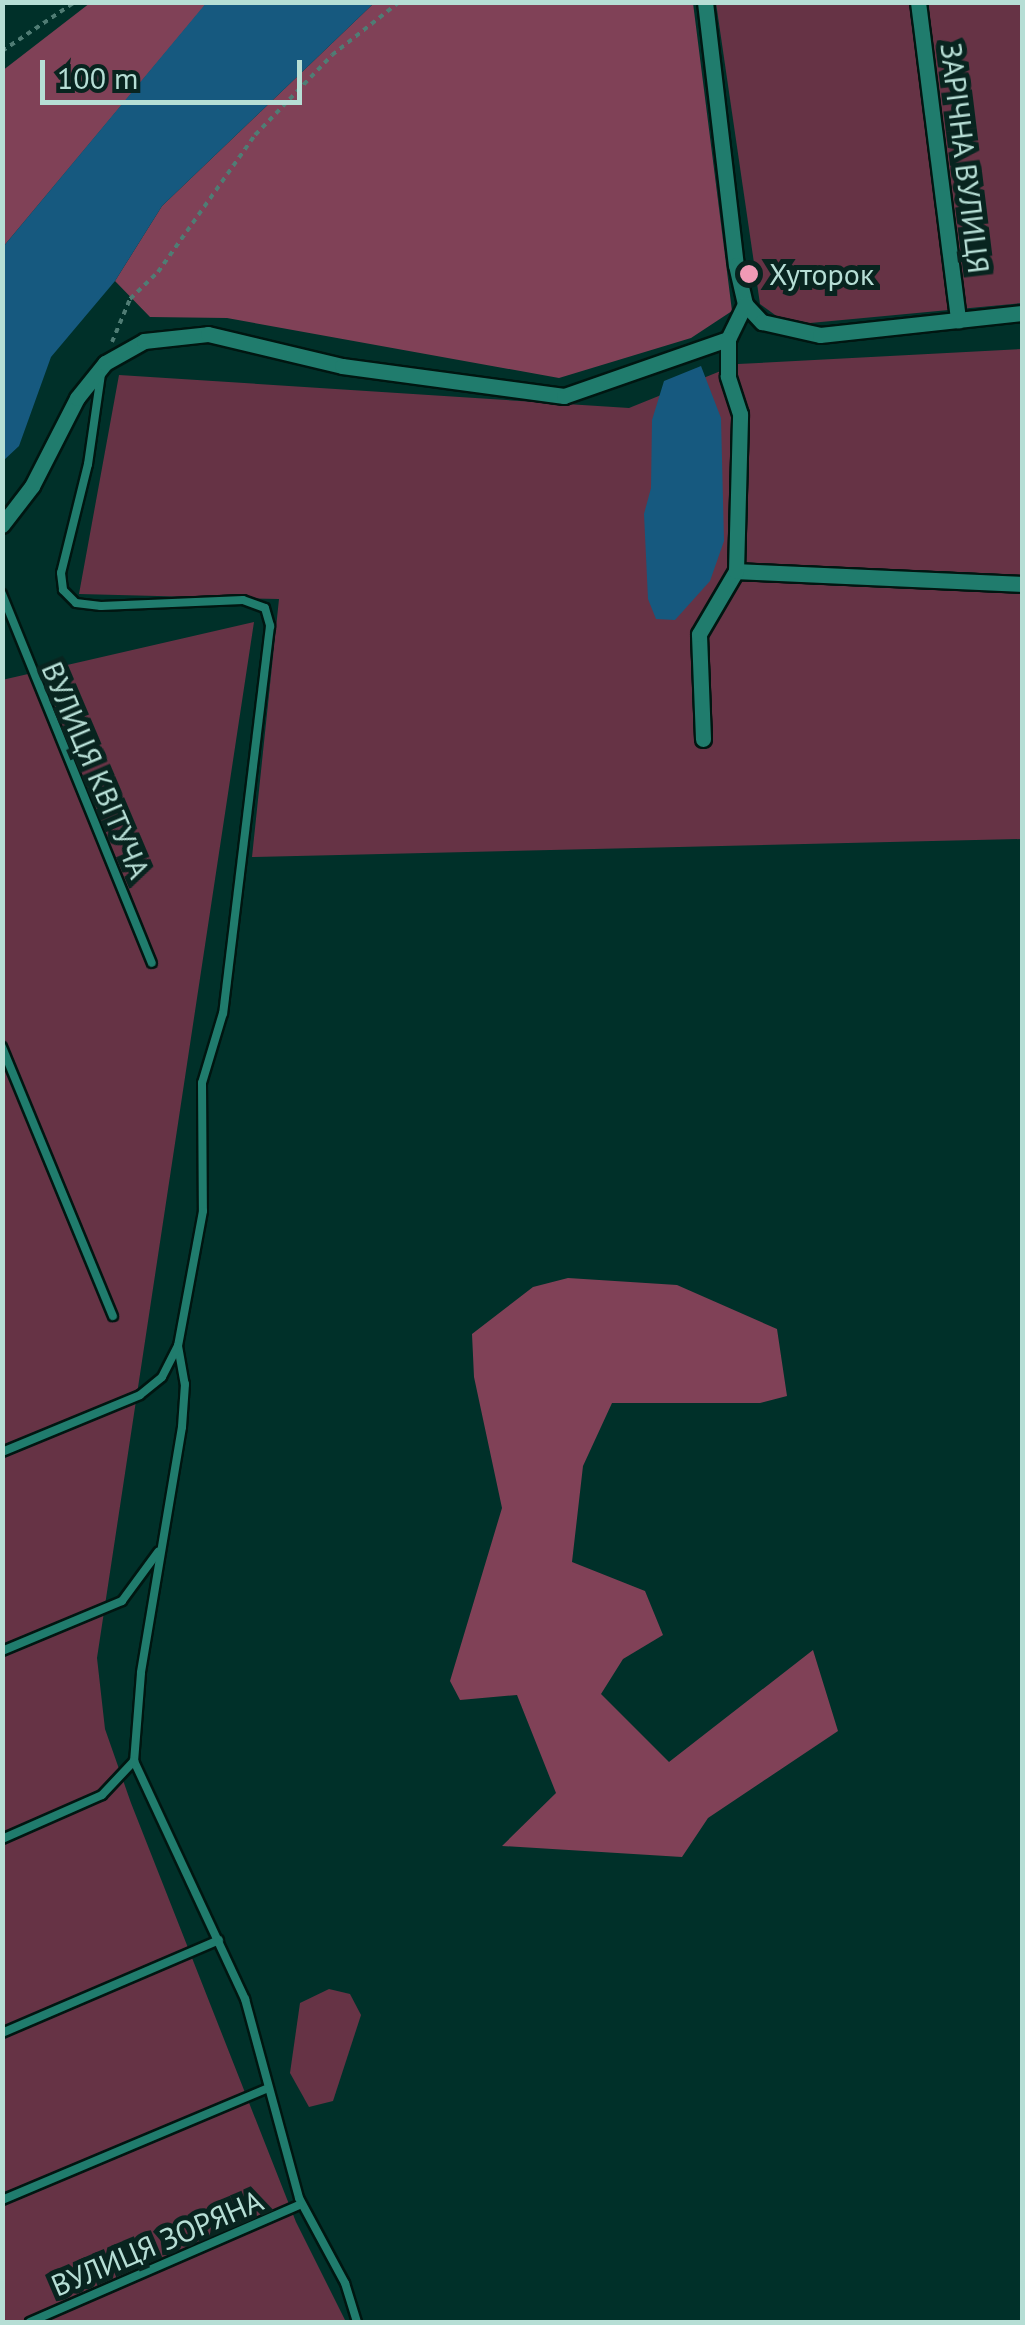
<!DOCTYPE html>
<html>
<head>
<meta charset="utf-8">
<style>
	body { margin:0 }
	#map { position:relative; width:1025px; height:2325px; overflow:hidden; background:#003029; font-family:"PT Sans",sans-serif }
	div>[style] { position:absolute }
	.green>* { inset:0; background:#663345 }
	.forest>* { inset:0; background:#804157 }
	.water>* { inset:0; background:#16597f }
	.path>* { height:4px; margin-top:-2px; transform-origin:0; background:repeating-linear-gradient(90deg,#4f7c74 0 5px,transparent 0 10px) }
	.roads { filter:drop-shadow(2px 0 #001611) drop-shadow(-2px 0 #001611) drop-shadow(0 2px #001611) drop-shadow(0 -2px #001611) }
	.service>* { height:8px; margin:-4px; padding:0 4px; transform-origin:4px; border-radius:4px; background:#207c6d }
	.minor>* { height:15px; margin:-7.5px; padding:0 7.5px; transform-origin:7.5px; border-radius:7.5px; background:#207c6d }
	.dots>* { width:28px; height:28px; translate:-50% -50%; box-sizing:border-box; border:5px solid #08241f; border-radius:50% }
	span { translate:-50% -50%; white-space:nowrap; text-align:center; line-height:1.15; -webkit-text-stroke:10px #08241f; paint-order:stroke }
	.street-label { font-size:30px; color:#b6ded5 }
	.poi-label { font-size:30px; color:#b6ded5 }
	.left { translate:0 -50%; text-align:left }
	.frame { position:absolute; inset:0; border:5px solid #b6ded5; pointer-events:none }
	.scale { position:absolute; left:40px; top:60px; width:262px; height:45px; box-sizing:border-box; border:5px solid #b6ded5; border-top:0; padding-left:12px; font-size:30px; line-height:35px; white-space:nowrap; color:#b6ded5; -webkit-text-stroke:8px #08241f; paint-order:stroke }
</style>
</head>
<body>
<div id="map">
	<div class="green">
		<i style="clip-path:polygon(716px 3px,1022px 3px,1022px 303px,789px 325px,760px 304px)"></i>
		<i style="clip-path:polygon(1022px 349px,1022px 839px,252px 857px,279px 599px,79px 594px,119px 375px,629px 408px,738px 364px)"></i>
		<i style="clip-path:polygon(254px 622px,97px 1658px,105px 1729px,131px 1803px,296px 2222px,346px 2322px,3px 2322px,2px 680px)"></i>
		<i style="clip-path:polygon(329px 1989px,350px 1994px,361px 2015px,333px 2101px,309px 2107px,290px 2073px,300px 2003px)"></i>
	</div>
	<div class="forest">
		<i style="clip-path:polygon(90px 3px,207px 3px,3px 247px,2px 71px)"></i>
		<i style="clip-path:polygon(374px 3px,693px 3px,732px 311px,691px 338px,559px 378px,227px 318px,150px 317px,115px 281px,162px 206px)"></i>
		<i style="clip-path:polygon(568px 1278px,677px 1285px,777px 1329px,787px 1396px,760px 1403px,612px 1403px,583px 1466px,572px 1562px,645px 1591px,663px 1635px,623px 1659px,601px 1694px,669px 1762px,813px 1650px,838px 1731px,708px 1818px,682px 1857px,502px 1846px,556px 1793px,517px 1695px,460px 1700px,450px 1681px,502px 1508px,474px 1377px,472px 1334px,533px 1287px)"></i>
	</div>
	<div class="water">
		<i style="clip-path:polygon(207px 2px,374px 3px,162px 206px,115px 281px,51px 357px,19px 446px,3px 461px,3px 247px)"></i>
		<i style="clip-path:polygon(701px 366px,721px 418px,724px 541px,710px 581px,675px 620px,656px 619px,648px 599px,644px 514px,651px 488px,652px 420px,664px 381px)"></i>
	</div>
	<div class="path">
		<i style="left:2px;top:51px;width:88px;rotate:-33.9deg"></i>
		<i style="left:112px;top:342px;width:47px;rotate:-67.3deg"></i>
		<i style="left:130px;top:299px;width:39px;rotate:-44deg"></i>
		<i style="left:158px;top:272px;width:168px;rotate:-54.7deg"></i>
		<i style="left:255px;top:135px;width:111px;rotate:-46.1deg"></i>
		<i style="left:332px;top:55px;width:85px;rotate:-38.3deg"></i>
	</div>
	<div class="roads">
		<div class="service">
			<i style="left:101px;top:374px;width:91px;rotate:98.2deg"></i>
			<i style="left:88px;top:464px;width:112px;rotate:103.9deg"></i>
			<i style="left:61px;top:573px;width:17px;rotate:83deg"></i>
			<i style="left:63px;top:590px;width:18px;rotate:45deg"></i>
			<i style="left:76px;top:603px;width:25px;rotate:7deg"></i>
			<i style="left:101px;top:606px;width:142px;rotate:-2.4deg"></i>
			<i style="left:243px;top:600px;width:23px;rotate:20deg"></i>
			<i style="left:265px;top:608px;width:19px;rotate:74deg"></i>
			<i style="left:270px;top:626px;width:390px;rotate:96.9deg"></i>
			<i style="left:223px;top:1013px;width:73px;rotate:106.7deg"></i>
			<i style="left:202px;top:1083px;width:128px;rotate:89.6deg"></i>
			<i style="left:203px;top:1211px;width:137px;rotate:100.5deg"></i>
			<i style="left:178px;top:1346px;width:39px;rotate:80deg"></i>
			<i style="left:185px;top:1384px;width:43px;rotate:94deg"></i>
			<i style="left:182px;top:1427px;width:249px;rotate:99.5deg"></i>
			<i style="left:141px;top:1673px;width:88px;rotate:94.5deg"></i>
			<i style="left:134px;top:1761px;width:263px;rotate:65deg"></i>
			<i style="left:245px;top:1999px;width:206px;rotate:74.8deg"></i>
			<i style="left:299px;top:2198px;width:97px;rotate:61.6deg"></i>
			<i style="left:345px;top:2283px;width:41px;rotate:72.9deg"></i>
			<i style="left:2px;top:594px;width:398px;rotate:67.9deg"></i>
			<i style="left:2px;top:1047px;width:291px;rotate:67.6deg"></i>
			<i style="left:2px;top:1452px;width:149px;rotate:-22.4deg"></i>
			<i style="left:140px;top:1395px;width:28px;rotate:-39deg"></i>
			<i style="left:162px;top:1377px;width:35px;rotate:-63deg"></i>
			<i style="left:2px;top:1651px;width:130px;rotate:-22.6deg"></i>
			<i style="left:122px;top:1601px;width:61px;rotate:-53.7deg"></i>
			<i style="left:2px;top:1839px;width:109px;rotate:-23.7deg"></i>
			<i style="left:102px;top:1795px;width:47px;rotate:-46.7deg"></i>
			<i style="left:2px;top:2033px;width:236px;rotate:-23.2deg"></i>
			<i style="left:2px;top:2200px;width:286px;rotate:-22.8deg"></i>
			<i style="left:30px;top:2322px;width:296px;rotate:-23.5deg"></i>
		</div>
		<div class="minor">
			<i style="left:705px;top:2px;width:265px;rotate:83.3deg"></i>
			<i style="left:736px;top:265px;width:40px;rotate:77deg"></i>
			<i style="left:745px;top:304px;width:25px;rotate:47deg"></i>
			<i style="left:762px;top:322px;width:59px;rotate:12.6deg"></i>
			<i style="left:820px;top:335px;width:203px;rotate:-6.2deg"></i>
			<i style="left:918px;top:2px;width:321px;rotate:82.8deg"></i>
			<i style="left:2px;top:525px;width:49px;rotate:-52.4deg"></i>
			<i style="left:32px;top:486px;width:99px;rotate:-62.9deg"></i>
			<i style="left:77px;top:398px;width:45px;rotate:-51.3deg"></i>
			<i style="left:105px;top:363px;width:45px;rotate:-29.4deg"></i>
			<i style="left:144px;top:341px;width:64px;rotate:-6.2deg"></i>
			<i style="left:208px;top:334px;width:138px;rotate:13.4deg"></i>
			<i style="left:342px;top:366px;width:224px;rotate:7.7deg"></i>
			<i style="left:564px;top:396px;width:174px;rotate:-19.2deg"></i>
			<i style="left:728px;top:339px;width:39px;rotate:-64deg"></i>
			<i style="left:736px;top:571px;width:286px;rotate:2.6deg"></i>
			<i style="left:703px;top:739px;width:105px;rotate:-92.2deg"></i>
			<i style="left:699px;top:634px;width:73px;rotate:-59.6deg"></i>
			<i style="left:736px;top:571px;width:157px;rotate:-88.5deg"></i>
			<i style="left:740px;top:414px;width:40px;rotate:-108deg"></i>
			<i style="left:728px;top:376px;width:37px;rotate:-90deg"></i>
		</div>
	</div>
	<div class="dots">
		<i style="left:749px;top:274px;background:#f09ab5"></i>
	</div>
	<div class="street-label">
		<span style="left:965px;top:158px;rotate:83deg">ЗАРІЧНА ВУЛИЦЯ</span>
		<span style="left:96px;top:770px;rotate:67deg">ВУЛИЦЯ КВІТУЧА</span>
		<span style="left:157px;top:2243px;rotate:-23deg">ВУЛИЦЯ ЗОРЯНА</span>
	</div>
	<div class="poi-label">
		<span class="left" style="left:769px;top:274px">Хуторок</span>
	</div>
	<div class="frame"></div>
	<div class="scale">100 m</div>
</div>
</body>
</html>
